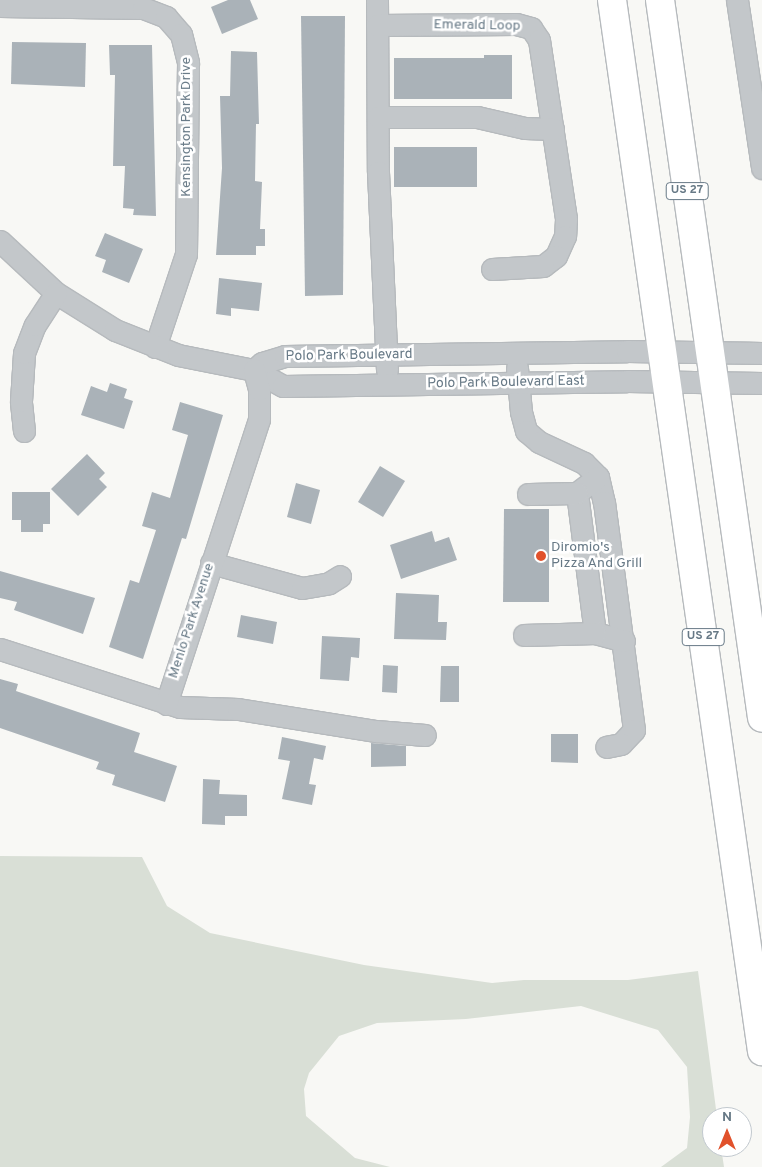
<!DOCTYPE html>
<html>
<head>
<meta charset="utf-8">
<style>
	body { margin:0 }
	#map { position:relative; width:762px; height:1167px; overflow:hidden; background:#f8f8f5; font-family:Overpass,sans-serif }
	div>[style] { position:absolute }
	.green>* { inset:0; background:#d9dfd6 }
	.building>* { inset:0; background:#aab2b8 }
	.roads { filter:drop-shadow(1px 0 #b6babd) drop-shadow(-1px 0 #b6babd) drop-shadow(0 1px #b6babd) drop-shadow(0 -1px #b6babd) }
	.minor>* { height:21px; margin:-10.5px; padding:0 10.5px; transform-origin:10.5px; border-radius:10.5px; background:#c3c7ca }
	.highway>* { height:28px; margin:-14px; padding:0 14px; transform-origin:14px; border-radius:14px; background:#fff }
	.dots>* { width:14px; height:14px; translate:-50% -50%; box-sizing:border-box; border:2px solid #fff; border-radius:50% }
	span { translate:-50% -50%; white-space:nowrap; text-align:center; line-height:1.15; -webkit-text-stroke:5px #fff; paint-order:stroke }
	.shield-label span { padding:1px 4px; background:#fff; border:1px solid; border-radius:4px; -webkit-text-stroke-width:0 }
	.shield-label { font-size:12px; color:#677986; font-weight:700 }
	.street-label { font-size:14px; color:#677986 }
	.poi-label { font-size:14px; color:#677986 }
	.left { translate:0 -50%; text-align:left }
	.north { position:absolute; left:702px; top:1107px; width:50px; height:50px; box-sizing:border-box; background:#fff; border:1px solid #c2c9cf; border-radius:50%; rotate:0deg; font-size:14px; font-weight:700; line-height:20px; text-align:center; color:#677986 }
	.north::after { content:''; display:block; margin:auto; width:18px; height:22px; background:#e1512b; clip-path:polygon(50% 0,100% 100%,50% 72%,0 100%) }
</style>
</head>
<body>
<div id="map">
	<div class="green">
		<i style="clip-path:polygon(0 856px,142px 857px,167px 906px,210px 933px,364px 965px,492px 983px,524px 980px,628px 980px,698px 971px,717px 1117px,712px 1117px,712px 1147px,721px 1147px,724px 1167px,661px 1167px,687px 1148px,690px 1117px,687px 1067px,658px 1030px,581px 1006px,466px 1019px,377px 1023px,339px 1036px,309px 1073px,304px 1089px,306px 1116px,355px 1158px,390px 1167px,0 1167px)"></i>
	</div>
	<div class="building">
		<i style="clip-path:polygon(228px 0,250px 0,258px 19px,222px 34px,211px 7px)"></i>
		<i style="clip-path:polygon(301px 16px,345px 16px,343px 295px,305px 296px)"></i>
		<i style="clip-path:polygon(12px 42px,86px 43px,85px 87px,11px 84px)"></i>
		<i style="clip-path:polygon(109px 45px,152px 45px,156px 216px,133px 215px,134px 209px,123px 208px,125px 166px,113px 166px,115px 75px,110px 75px)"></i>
		<i style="clip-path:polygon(231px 51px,257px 52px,259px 124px,256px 124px,255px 181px,262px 182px,260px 229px,265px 229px,265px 246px,256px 246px,256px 255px,216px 255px,222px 168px,220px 96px,230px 96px)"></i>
		<i style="clip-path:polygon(484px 55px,512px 55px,512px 99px,394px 99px,394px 58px,484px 58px)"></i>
		<i style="clip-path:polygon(394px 147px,477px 147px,477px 187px,394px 187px)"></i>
		<i style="clip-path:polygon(105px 233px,143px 249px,129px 283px,102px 272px,106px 260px,95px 256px)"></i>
		<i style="clip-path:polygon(219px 278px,262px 283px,259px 311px,231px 308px,231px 316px,216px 314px)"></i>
		<i style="clip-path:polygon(110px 383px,127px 389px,124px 398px,133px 401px,124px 429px,81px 415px,91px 386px,107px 392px)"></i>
		<i style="clip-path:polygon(180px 402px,223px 415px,186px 539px,182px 538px,143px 659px,109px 647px,130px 580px,139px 583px,156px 530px,142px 526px,152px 492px,170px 498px,188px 435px,172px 430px)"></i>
		<i style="clip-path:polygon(87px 454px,105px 473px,99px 479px,107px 487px,78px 516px,51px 489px)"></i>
		<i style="clip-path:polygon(380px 466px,405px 481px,383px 517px,358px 502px)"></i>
		<i style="clip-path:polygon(296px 483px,320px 490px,311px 524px,287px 517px)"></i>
		<i style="clip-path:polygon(12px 492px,50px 492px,50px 524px,43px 524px,43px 532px,21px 532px,21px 520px,12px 520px)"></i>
		<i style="clip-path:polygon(504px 509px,549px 509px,549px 602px,503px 602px)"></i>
		<i style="clip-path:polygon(432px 531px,435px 542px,449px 537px,457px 560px,401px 579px,390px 545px)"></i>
		<i style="clip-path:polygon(0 571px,95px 598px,83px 634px,14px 610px,17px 602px,0 598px)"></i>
		<i style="clip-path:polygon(396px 593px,439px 595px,438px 622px,447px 622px,446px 640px,394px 639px)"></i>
		<i style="clip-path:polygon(241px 615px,277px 622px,273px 644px,237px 637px)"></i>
		<i style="clip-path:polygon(322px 636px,360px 638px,359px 658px,351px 657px,349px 681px,320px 679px)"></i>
		<i style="clip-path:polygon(383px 665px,398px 666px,397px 693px,382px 692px)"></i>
		<i style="clip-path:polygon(441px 666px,459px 666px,459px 702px,440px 702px)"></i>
		<i style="clip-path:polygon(0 679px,18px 684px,16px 691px,140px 733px,134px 752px,177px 766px,165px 802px,112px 785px,115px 775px,96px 769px,99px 762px,0 728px)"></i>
		<i style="clip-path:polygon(551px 734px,578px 734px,578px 763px,551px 762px)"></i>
		<i style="clip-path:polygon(282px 737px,326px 746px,323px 760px,314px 758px,309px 784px,316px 785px,312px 805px,282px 799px,290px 761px,278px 759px)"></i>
		<i style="clip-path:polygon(371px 743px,406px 746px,406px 766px,371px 767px)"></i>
		<i style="clip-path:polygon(203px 779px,220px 780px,219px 794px,247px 795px,247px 816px,225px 816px,225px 825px,202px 824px)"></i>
	</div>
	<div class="roads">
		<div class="minor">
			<i style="left:377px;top:0;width:172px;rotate:89.7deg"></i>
			<i style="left:378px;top:172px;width:198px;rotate:87.4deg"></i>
			<i style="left:737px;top:0;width:170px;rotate:81.5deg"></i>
			<i style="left:0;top:6px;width:143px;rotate:0.8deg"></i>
			<i style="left:143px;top:8px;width:25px;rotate:21deg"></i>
			<i style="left:166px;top:17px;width:23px;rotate:49deg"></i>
			<i style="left:181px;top:34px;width:30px;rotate:76deg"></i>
			<i style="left:188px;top:63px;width:191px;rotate:90.6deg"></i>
			<i style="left:186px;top:254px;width:98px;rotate:108.4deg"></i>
			<i style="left:377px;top:25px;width:139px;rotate:-0.4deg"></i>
			<i style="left:516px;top:24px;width:16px;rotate:15deg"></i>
			<i style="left:531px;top:28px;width:14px;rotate:56deg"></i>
			<i style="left:539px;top:40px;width:181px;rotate:81.4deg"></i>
			<i style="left:566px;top:219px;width:17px;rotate:93deg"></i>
			<i style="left:565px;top:236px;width:22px;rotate:114deg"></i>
			<i style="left:556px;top:256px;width:16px;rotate:142deg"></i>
			<i style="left:543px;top:266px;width:51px;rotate:176.6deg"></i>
			<i style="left:378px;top:117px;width:99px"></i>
			<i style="left:477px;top:117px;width:49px;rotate:12.9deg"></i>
			<i style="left:525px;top:128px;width:28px;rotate:2deg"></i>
			<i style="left:0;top:241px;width:76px;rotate:42.9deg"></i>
			<i style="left:56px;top:293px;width:70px;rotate:32.1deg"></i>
			<i style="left:115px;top:330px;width:68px;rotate:21.6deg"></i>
			<i style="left:178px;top:355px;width:77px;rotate:11.2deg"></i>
			<i style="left:517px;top:368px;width:44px;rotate:84.8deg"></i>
			<i style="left:521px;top:412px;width:20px;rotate:75deg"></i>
			<i style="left:526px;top:431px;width:17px;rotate:40deg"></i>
			<i style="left:539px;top:442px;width:50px;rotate:25deg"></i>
			<i style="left:584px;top:463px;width:20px;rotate:45deg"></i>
			<i style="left:598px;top:477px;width:26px;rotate:77deg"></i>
			<i style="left:604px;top:502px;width:230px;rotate:82.5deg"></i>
			<i style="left:634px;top:730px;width:19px;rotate:133deg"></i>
			<i style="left:621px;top:744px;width:15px;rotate:169deg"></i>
			<i style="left:254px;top:370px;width:33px;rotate:29deg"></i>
			<i style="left:283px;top:386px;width:344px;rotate:-0.8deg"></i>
			<i style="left:627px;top:381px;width:135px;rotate:0.8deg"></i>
			<i style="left:254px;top:370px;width:11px;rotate:-41deg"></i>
			<i style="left:262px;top:363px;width:24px;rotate:-17deg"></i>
			<i style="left:285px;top:356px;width:342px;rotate:-0.8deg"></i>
			<i style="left:627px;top:351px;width:135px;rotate:0.8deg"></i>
			<i style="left:24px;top:431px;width:30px;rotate:-96deg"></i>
			<i style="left:21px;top:401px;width:48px;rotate:-86.4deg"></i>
			<i style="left:24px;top:353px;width:30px;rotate:-69deg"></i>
			<i style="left:35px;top:325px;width:38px;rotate:-57deg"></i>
			<i style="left:598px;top:477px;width:26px;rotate:143deg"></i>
			<i style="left:577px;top:493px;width:141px;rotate:82.7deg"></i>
			<i style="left:595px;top:633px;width:30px;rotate:15deg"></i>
			<i style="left:528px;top:494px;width:49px;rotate:-1.2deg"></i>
			<i style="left:211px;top:563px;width:94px;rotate:15.4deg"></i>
			<i style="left:302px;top:588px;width:27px;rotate:-10deg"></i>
			<i style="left:329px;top:583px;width:13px;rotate:-32deg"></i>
			<i style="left:524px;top:635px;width:71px;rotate:-1.6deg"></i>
			<i style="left:0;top:649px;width:189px;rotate:17.9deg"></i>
			<i style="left:180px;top:707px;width:58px;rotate:2deg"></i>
			<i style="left:238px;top:709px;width:140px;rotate:9.1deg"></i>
			<i style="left:376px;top:731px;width:49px;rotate:4.7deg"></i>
			<i style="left:166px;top:704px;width:300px;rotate:-71.9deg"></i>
			<i style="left:259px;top:419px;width:30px;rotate:-90deg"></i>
			<i style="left:259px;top:389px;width:20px;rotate:-105deg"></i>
		</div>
		<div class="highway">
			<i style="left:612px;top:0;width:1062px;rotate:81.88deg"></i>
			<i style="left:660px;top:0;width:725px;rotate:81.91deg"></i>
		</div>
	</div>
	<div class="dots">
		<i style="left:541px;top:556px;background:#e1512b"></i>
	</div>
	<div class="shield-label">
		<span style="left:687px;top:191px">US 27</span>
		<span style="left:703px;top:637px">US 27</span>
	</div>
	<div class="street-label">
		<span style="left:477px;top:26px;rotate:1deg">Emerald Loop</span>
		<span style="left:187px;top:127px;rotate:-90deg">Kensington Park Drive</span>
		<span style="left:349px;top:356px;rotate:-1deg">Polo Park Boulevard</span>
		<span style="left:506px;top:383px;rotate:-1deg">Polo Park Boulevard East</span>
		<span style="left:192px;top:621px;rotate:-72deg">Menlo Park Avenue</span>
	</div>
	<div class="poi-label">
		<span class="left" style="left:551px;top:556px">Diromio's<br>Pizza And Grill</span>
	</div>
	<div class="north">N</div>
</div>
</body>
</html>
